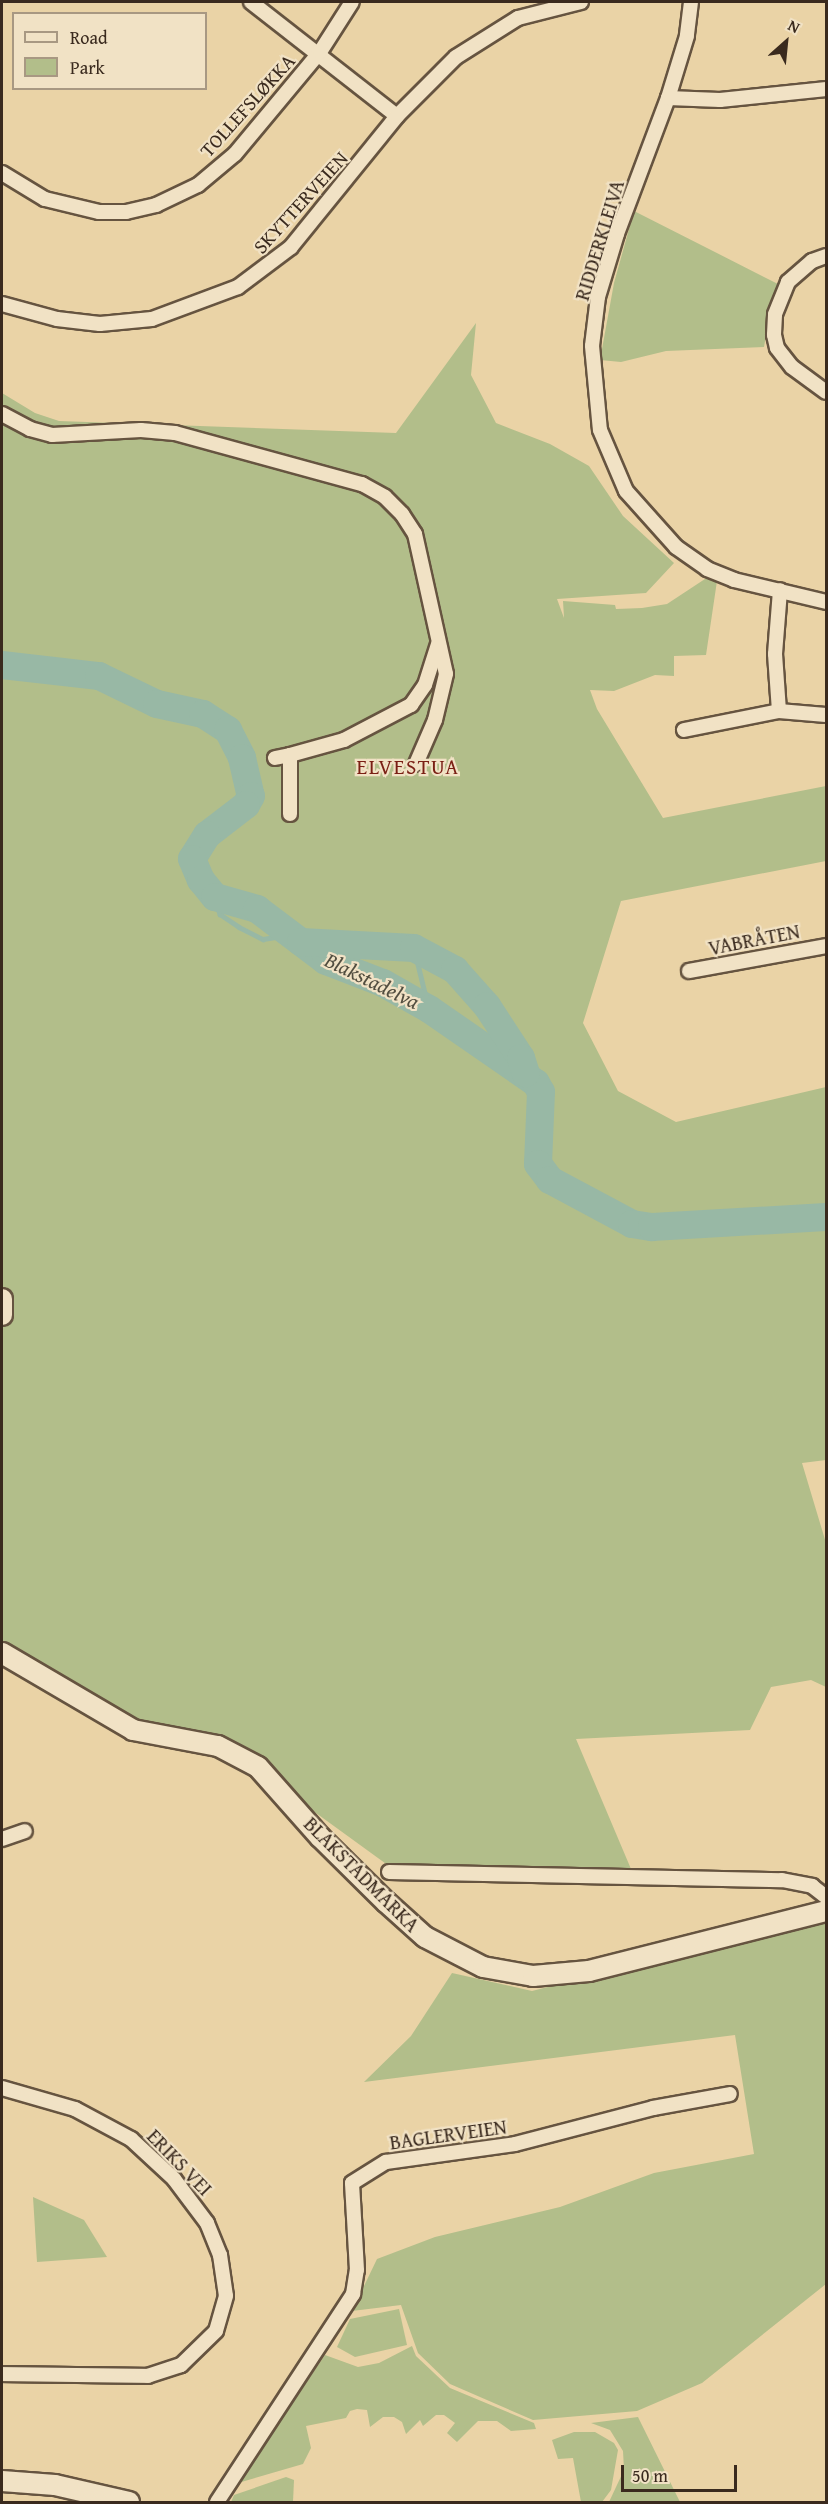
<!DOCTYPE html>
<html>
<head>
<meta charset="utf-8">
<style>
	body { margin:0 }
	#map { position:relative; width:828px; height:2504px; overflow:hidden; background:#ead3a6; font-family:"Gentium Book Plus",serif }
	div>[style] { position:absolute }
	.green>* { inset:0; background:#b2be8a }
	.stream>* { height:4.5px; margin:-2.25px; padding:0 2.25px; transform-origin:2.25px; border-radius:2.25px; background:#98b8a5 }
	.river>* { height:28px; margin:-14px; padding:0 14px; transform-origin:14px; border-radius:14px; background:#98b8a5 }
	.roads { filter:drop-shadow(2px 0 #665440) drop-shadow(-2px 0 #665440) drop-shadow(0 2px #665440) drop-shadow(0 -2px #665440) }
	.street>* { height:14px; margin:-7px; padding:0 7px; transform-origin:7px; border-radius:7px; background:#f1e2c5 }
	.secondary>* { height:20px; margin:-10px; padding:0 10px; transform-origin:10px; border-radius:10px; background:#f1e2c5 }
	span { translate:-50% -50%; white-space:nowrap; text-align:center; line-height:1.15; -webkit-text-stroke:4.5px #f1e2c5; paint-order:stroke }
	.street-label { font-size:20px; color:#3a2a1e }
	.neighbourhood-label { font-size:21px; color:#7a1f14; letter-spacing:1.5px }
	.water-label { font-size:21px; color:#524e40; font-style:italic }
	.frame { position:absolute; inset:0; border:3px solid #3a2a1e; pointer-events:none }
	.legend { position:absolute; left:12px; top:12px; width:195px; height:78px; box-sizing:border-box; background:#f1e2c5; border:2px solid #a89882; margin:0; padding:8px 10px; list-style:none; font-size:18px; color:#3a2a1e }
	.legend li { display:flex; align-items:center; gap:12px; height:30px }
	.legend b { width:30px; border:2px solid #a89882 }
	.north { position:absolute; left:756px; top:12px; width:60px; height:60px; -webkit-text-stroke:4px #f1e2c5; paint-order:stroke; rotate:27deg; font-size:16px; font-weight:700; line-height:24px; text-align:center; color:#3a2a1e }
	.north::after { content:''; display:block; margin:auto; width:21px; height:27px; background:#3a2a1e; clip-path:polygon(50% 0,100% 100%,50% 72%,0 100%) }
	.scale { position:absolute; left:621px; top:2465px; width:116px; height:27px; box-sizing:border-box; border:3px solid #3a2a1e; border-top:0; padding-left:8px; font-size:18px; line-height:21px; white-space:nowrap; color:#3a2a1e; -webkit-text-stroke:4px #f1e2c5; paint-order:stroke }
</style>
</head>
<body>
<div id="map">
	<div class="green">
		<i style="clip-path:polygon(634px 211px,780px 285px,772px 301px,764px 347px,666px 351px,621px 362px,600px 360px,614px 283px)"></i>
		<i style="clip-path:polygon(476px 323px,471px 375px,496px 423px,550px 444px,589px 466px,623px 516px,674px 563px,646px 593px,557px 599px,564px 618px,563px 601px,615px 605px,616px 609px,642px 608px,667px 604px,708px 577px,717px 581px,706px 655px,674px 656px,674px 676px,655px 675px,614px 691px,590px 690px,597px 709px,663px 818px,826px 786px,826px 861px,621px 901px,583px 1023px,618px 1091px,676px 1122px,826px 1087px,826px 1460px,802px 1463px,826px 1543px,826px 1687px,811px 1680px,771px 1687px,750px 1730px,576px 1739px,631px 1869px,389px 1866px,254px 1768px,99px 1712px,2px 1653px,2px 393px,35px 413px,59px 421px,396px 433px)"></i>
		<i style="clip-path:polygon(826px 1916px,826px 2284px,702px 2383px,637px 2411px,533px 2420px,450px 2384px,418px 2353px,401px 2305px,352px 2311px,377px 2259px,435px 2237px,560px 2207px,654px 2173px,754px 2154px,735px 2035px,364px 2082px,411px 2036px,452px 1973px,532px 1991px)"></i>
		<i style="clip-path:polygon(33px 2197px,84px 2220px,107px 2257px,37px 2262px)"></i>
		<i style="clip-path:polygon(399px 2309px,407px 2345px,355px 2357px,337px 2347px,350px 2319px)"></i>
		<i style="clip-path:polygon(412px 2346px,416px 2356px,450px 2388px,534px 2423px,536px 2429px,511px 2431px,497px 2421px,478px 2421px,457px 2442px,447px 2433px,455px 2423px,444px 2415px,436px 2415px,423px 2426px,420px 2420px,406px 2434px,402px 2422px,394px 2417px,383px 2417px,370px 2427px,367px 2410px,357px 2409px,350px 2411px,346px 2418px,306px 2426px,311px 2448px,303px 2464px,238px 2483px,325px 2355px,358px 2367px,379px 2363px)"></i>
		<i style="clip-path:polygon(638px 2417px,680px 2502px,609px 2502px,624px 2470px,623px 2451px,610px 2430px,591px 2423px)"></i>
		<i style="clip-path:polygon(574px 2432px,595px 2432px,614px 2443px,618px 2450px,611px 2490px,602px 2502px,581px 2502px,573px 2458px,558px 2459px,552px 2440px)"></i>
		<i style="clip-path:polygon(286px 2477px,294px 2480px,293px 2502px,231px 2502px,234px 2495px)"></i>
	</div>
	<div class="stream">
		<i style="left:215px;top:897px;width:18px;rotate:74deg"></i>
		<i style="left:220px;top:914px;width:23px;rotate:34deg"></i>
		<i style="left:239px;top:927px;width:27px;rotate:27deg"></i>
		<i style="left:263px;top:939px;width:25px;rotate:-9deg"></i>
		<i style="left:414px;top:948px;width:63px;rotate:76.2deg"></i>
	</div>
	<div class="river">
		<i style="left:2px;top:665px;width:98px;rotate:6.5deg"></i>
		<i style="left:99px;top:676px;width:64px;rotate:25.8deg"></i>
		<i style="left:157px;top:704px;width:47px;rotate:12.3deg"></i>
		<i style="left:203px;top:714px;width:30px;rotate:33deg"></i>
		<i style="left:228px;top:730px;width:31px;rotate:63deg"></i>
		<i style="left:242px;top:758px;width:39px;rotate:77deg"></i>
		<i style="left:251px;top:796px;width:10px;rotate:119deg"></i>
		<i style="left:246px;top:805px;width:49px;rotate:142.4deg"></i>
		<i style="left:207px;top:835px;width:28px;rotate:122deg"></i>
		<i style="left:192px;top:859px;width:23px;rotate:67deg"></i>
		<i style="left:201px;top:880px;width:22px;rotate:51deg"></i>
		<i style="left:215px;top:897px;width:44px;rotate:15.9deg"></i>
		<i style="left:257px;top:909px;width:86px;rotate:37deg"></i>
		<i style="left:326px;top:961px;width:61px;rotate:21.1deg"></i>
		<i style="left:383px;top:983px;width:53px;rotate:29.5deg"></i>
		<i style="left:429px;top:1009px;width:130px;rotate:34.7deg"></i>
		<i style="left:536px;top:1083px;width:10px;rotate:61deg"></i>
		<i style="left:541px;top:1092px;width:72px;rotate:92.4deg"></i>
		<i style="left:538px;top:1164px;width:20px;rotate:53deg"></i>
		<i style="left:550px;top:1180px;width:93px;rotate:28.2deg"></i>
		<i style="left:632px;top:1224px;width:20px;rotate:9deg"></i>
		<i style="left:652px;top:1227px;width:174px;rotate:-3.3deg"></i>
		<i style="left:301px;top:942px;width:113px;rotate:3deg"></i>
		<i style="left:414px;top:948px;width:47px;rotate:28.2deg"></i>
		<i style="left:455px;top:970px;width:48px;rotate:48.4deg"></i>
		<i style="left:487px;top:1006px;width:62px;rotate:56.8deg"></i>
		<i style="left:521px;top:1058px;width:16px;rotate:72deg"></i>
	</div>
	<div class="roads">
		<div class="street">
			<i style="left:251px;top:2px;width:185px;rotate:38deg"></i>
			<i style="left:691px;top:2px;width:34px;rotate:97deg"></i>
			<i style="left:687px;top:36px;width:65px;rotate:107deg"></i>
			<i style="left:668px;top:98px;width:145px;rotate:110.6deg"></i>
			<i style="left:617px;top:234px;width:66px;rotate:106.8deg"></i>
			<i style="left:598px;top:297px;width:49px;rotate:97deg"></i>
			<i style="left:592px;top:346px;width:84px;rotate:84.6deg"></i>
			<i style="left:600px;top:430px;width:66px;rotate:66.9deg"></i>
			<i style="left:626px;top:491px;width:75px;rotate:48.2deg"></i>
			<i style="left:676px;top:547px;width:38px;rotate:35deg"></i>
			<i style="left:707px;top:569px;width:29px;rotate:22deg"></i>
			<i style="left:734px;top:580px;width:95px;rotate:13.4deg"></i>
			<i style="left:668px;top:98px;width:52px;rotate:2.2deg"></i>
			<i style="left:720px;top:100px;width:107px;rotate:-5.9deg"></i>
			<i style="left:2px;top:173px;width:50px;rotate:31.2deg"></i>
			<i style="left:45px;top:199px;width:56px;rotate:13.5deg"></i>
			<i style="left:99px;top:212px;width:27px"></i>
			<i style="left:126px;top:212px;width:31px;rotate:-13deg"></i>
			<i style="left:156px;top:205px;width:47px;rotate:-25.5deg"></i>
			<i style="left:198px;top:185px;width:48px;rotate:-40deg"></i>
			<i style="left:235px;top:154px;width:133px;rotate:-50.2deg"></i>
			<i style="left:320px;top:52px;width:59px;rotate:-57.4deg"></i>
			<i style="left:826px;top:256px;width:15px;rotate:160deg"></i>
			<i style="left:812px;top:261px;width:32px;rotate:139deg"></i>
			<i style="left:788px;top:282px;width:35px;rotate:112deg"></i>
			<i style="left:775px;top:315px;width:20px;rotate:93deg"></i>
			<i style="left:774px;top:335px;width:13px;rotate:77deg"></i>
			<i style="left:777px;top:348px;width:24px;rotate:52deg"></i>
			<i style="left:792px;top:367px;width:42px;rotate:36.3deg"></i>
			<i style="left:2px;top:304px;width:57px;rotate:15.3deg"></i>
			<i style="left:57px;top:319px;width:43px;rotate:6.6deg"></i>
			<i style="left:100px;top:324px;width:52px;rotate:-5.5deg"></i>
			<i style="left:152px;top:319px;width:92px;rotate:-20.4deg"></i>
			<i style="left:238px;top:287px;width:66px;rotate:-37deg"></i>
			<i style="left:291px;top:247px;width:169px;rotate:-51deg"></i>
			<i style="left:397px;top:116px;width:83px;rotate:-45deg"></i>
			<i style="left:456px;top:57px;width:73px;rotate:-32.2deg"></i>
			<i style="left:518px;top:18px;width:65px;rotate:-14.3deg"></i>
			<i style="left:2px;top:414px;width:32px;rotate:28deg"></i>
			<i style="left:30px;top:429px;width:23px;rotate:15deg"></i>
			<i style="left:52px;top:435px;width:89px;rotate:-3.2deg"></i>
			<i style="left:141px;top:430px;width:34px;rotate:5deg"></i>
			<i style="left:175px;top:433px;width:194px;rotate:15.3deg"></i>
			<i style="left:362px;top:484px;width:26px;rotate:29deg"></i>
			<i style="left:385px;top:497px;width:24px;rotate:45deg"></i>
			<i style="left:402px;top:514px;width:24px;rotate:57deg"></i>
			<i style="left:415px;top:534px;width:143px;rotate:77.5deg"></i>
			<i style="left:446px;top:674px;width:47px;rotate:103.4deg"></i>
			<i style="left:435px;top:720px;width:48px;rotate:113.4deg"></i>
			<i style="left:779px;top:711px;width:57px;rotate:-94deg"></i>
			<i style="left:775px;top:654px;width:64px;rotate:-85.5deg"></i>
			<i style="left:684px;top:730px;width:97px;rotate:-11.3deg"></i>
			<i style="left:779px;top:711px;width:47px;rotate:4.9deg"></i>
			<i style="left:290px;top:755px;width:56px;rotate:-15.5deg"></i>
			<i style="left:344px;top:740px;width:76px;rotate:-27.6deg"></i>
			<i style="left:411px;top:705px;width:24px;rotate:-55deg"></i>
			<i style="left:425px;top:685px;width:43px;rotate:-72.4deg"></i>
			<i style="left:275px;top:758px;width:15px;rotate:-11deg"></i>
			<i style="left:290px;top:755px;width:59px;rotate:90deg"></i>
			<i style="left:689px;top:971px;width:139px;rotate:-10.3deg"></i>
			<i style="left:2px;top:1839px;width:24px;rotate:-19deg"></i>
			<i style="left:389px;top:1872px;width:393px;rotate:1.2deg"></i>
			<i style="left:782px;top:1880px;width:31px;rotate:11deg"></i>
			<i style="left:812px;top:1886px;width:18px;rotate:38deg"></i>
			<i style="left:2px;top:2088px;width:76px;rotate:16deg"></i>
			<i style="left:75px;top:2109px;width:64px;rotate:28.2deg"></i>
			<i style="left:131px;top:2139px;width:59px;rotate:42.9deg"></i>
			<i style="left:174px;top:2179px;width:55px;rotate:53.1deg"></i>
			<i style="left:207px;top:2223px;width:35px;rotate:68deg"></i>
			<i style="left:220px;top:2255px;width:41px;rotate:81.7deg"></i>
			<i style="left:226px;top:2296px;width:36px;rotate:106deg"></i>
			<i style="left:216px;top:2331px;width:49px;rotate:135.8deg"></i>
			<i style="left:181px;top:2365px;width:35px;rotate:162deg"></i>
			<i style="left:148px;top:2376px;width:146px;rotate:-179.2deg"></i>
			<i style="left:217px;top:2502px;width:249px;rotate:-56.8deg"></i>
			<i style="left:353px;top:2294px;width:24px;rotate:-81deg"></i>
			<i style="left:357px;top:2270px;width:87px;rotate:-93.3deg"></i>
			<i style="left:352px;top:2183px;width:40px;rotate:-32deg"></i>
			<i style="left:386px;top:2162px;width:130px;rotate:-7.9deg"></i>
			<i style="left:515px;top:2144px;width:143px;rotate:-14.6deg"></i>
			<i style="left:653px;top:2108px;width:78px;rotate:-10.3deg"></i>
		</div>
		<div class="secondary">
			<i style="left:2px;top:1299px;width:16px;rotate:90deg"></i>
			<i style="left:2px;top:1653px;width:152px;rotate:30.4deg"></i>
			<i style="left:133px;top:1730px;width:86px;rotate:10.7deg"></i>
			<i style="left:218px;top:1746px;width:45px;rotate:27.7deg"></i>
			<i style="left:258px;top:1767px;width:94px;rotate:48.5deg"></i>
			<i style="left:320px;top:1837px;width:93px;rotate:44.6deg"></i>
			<i style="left:386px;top:1902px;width:52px;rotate:41.9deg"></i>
			<i style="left:425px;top:1937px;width:65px;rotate:27.3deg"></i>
			<i style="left:483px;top:1967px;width:51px;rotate:10.2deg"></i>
			<i style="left:533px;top:1976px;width:56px;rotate:-5.1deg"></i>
			<i style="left:589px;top:1971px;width:244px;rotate:-14.2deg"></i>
			<i style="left:2px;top:2481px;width:53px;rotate:4.3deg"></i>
			<i style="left:55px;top:2485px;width:76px;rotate:12.9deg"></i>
		</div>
	</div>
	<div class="street-label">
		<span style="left:247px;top:105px;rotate:-48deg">TOLLEFSLØKKA</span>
		<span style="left:300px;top:202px;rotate:-48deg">SKYTTERVEIEN</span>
		<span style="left:599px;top:240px;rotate:-73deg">RIDDERKLEIVA</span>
		<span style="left:754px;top:939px;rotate:-11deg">VABRÅTEN</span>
		<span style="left:362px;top:1874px;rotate:45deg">BLAKSTADMARKA</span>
		<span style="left:448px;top:2134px;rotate:-8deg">BAGLERVEIEN</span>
		<span style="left:180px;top:2162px;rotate:46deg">ERIKS VEI</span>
	</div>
	<div class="neighbourhood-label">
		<span style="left:408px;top:767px">ELVESTUA</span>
	</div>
	<div class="water-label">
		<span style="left:372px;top:981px;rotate:26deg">Blakstadelva</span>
	</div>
	<div class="frame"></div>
	<ul class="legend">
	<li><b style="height:8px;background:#f1e2c5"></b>Road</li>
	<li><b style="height:16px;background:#b2be8a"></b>Park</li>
	</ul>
	<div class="north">N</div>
	<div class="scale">50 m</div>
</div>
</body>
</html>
